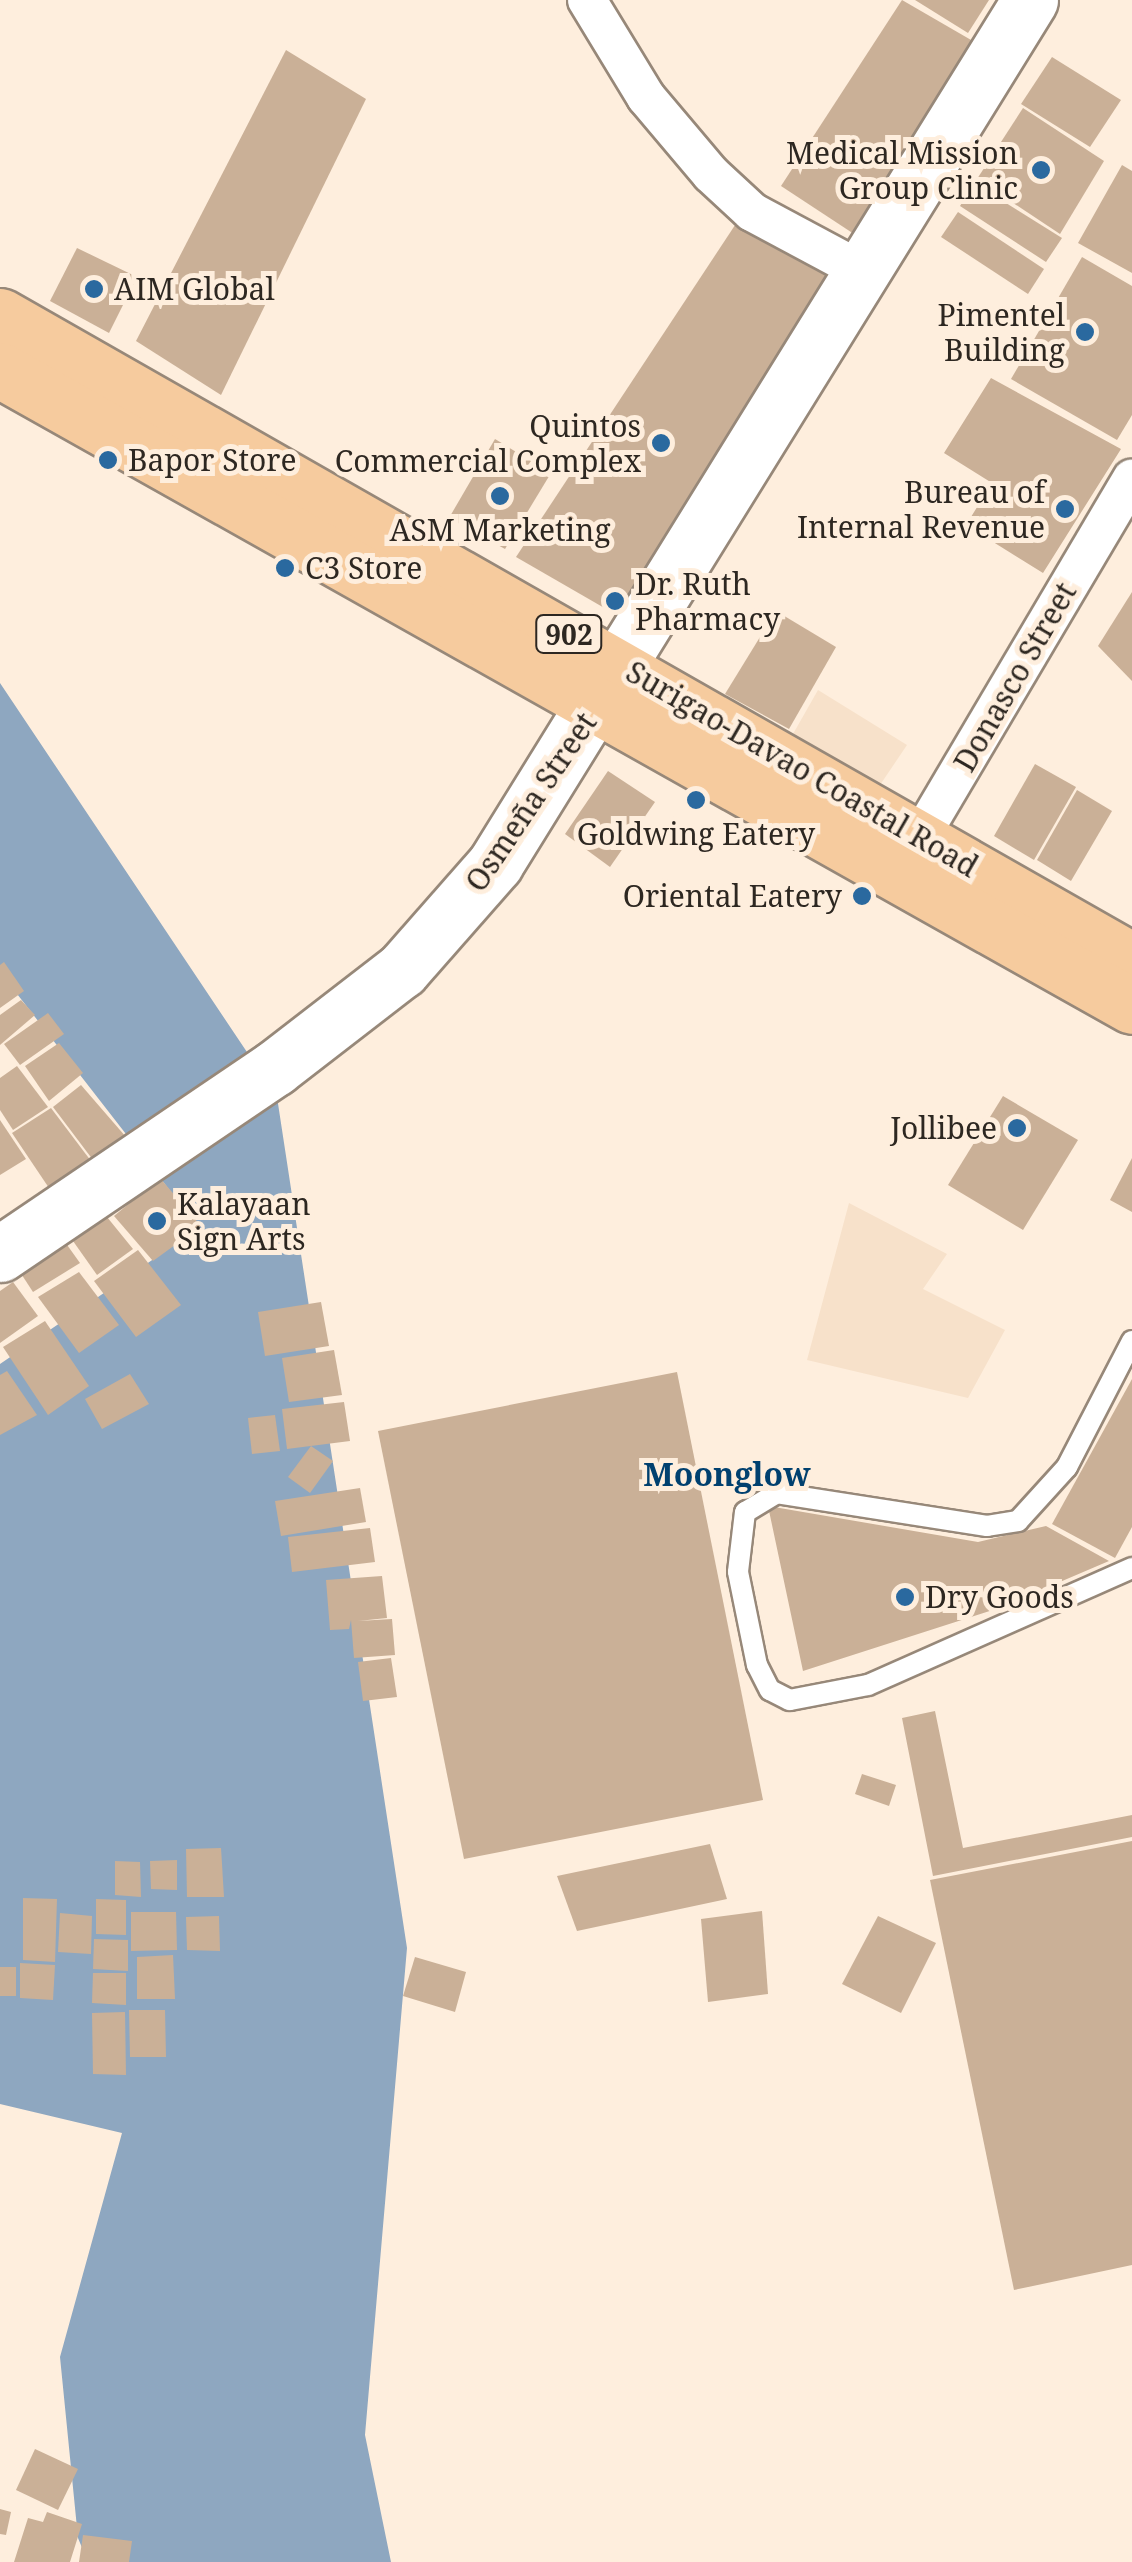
<!DOCTYPE html>
<html>
<head>
<meta charset="utf-8">
<style>
	body { margin:0 }
	#map { position:relative; width:1132px; height:2562px; overflow:hidden; background:#feeedd; font-family:"Noto Serif",serif }
	div>[style] { position:absolute }
	.built>* { inset:0; background:#f7e1ca }
	.water>* { inset:0; background:#8ea7c0 }
	.building>* { inset:0; background:#cab097 }
	.roads { filter:drop-shadow(2px 0 #978879) drop-shadow(-2px 0 #978879) drop-shadow(0 2px #978879) drop-shadow(0 -2px #978879) }
	.lane>* { height:20px; margin:-10px; padding:0 10px; transform-origin:10px; border-radius:10px; background:#fff }
	.street>* { height:38px; margin:-19px; padding:0 19px; transform-origin:19px; border-radius:19px; background:#fff }
	.secondary>* { height:55px; margin:-27.5px; padding:0 27.5px; transform-origin:27.5px; border-radius:27.5px; background:#fff }
	.highway>* { height:55px; margin:-27.5px; padding:0 27.5px; transform-origin:27.5px; border-radius:27.5px; background:#f6cb9e }
	.dots>* { width:28px; height:28px; translate:-50% -50%; box-sizing:border-box; border:5px solid #feeedd; border-radius:50% }
	span { translate:-50% -50%; white-space:nowrap; text-align:center; line-height:1.15; -webkit-text-stroke:10px #feeedd; paint-order:stroke }
	.shield-label span { padding:2px 8px; background:#feeedd; border:2px solid; border-radius:8px; -webkit-text-stroke-width:0 }
	.shield-label { font-size:28px; color:#2d2721; font-weight:700 }
	.poi-label { font-size:30px; color:#2d2721 }
	.right { translate:-100% -50%; text-align:right }
	.left { translate:0 -50%; text-align:left }
	.street-label { font-size:30px; color:#2d2721 }
	.neighbourhood-label { font-size:32px; color:#00406f; font-weight:700 }
</style>
</head>
<body>
<div id="map">
	<div class="built">
		<i style="clip-path:polygon(818px 690px,907px 745px,880px 785px,793px 734px)"></i>
		<i style="clip-path:polygon(849px 1203px,947px 1254px,923px 1289px,1005px 1330px,968px 1398px,807px 1360px)"></i>
	</div>
	<div class="water">
		<i style="clip-path:polygon(0 683px,277px 1097px,407px 1948px,365px 2435px,391px 2562px,88px 2562px,78px 2538px,60px 2357px,122px 2133px,0 2104px,0 1364px,199px 1228px,0 972px)"></i>
	</div>
	<div class="building">
		<i style="clip-path:polygon(902px 0,978px 44px,854px 234px,781px 186px)"></i>
		<i style="clip-path:polygon(915px 0,989px 0,968px 33px)"></i>
		<i style="clip-path:polygon(286px 50px,366px 99px,221px 395px,136px 341px)"></i>
		<i style="clip-path:polygon(1052px 57px,1121px 100px,1090px 147px,1021px 104px)"></i>
		<i style="clip-path:polygon(1023px 108px,1104px 161px,1060px 234px,977px 179px)"></i>
		<i style="clip-path:polygon(1122px 165px,1132px 171px,1132px 273px,1078px 243px)"></i>
		<i style="clip-path:polygon(974px 183px,1062px 238px,1046px 262px,960px 206px)"></i>
		<i style="clip-path:polygon(745px 210px,840px 263px,620px 617px,516px 557px)"></i>
		<i style="clip-path:polygon(958px 212px,1044px 269px,1028px 294px,941px 237px)"></i>
		<i style="clip-path:polygon(77px 248px,137px 277px,109px 333px,50px 301px)"></i>
		<i style="clip-path:polygon(1082px 257px,1132px 286px,1132px 415px,1117px 440px,1011px 379px)"></i>
		<i style="clip-path:polygon(991px 378px,1121px 449px,1043px 573px,966px 525px,992px 483px,944px 453px)"></i>
		<i style="clip-path:polygon(495px 439px,551px 473px,505px 549px,449px 518px)"></i>
		<i style="clip-path:polygon(1132px 592px,1132px 681px,1098px 646px)"></i>
		<i style="clip-path:polygon(776px 611px,836px 647px,789px 729px,725px 694px)"></i>
		<i style="clip-path:polygon(1035px 764px,1076px 787px,1034px 860px,994px 836px)"></i>
		<i style="clip-path:polygon(608px 771px,655px 802px,610px 867px,565px 834px)"></i>
		<i style="clip-path:polygon(1077px 790px,1112px 811px,1071px 881px,1037px 860px)"></i>
		<i style="clip-path:polygon(4px 962px,24px 991px,0 1008px,0 965px)"></i>
		<i style="clip-path:polygon(21px 1000px,35px 1015px,0 1045px,0 1015px)"></i>
		<i style="clip-path:polygon(48px 1013px,64px 1034px,20px 1065px,4px 1044px)"></i>
		<i style="clip-path:polygon(59px 1043px,83px 1073px,49px 1101px,25px 1066px)"></i>
		<i style="clip-path:polygon(17px 1066px,48px 1107px,13px 1130px,0 1110px,0 1078px)"></i>
		<i style="clip-path:polygon(81px 1085px,126px 1137px,93px 1160px,53px 1107px)"></i>
		<i style="clip-path:polygon(1003px 1096px,1078px 1140px,1023px 1230px,948px 1185px)"></i>
		<i style="clip-path:polygon(51px 1108px,91px 1161px,49px 1188px,12px 1133px)"></i>
		<i style="clip-path:polygon(0 1120px,26px 1159px,0 1175px)"></i>
		<i style="clip-path:polygon(1132px 1158px,1132px 1212px,1110px 1200px)"></i>
		<i style="clip-path:polygon(160px 1178px,201px 1226px,153px 1261px,114px 1216px)"></i>
		<i style="clip-path:polygon(107px 1217px,133px 1249px,97px 1275px,73px 1241px)"></i>
		<i style="clip-path:polygon(65px 1242px,80px 1263px,33px 1292px,18px 1269px)"></i>
		<i style="clip-path:polygon(138px 1250px,181px 1305px,136px 1337px,94px 1281px)"></i>
		<i style="clip-path:polygon(79px 1272px,119px 1325px,79px 1353px,38px 1297px)"></i>
		<i style="clip-path:polygon(13px 1282px,38px 1316px,0 1343px,0 1291px)"></i>
		<i style="clip-path:polygon(321px 1302px,329px 1346px,265px 1356px,258px 1312px)"></i>
		<i style="clip-path:polygon(45px 1321px,89px 1386px,48px 1415px,3px 1347px)"></i>
		<i style="clip-path:polygon(334px 1350px,342px 1395px,289px 1402px,282px 1358px)"></i>
		<i style="clip-path:polygon(7px 1371px,37px 1415px,0 1435px,0 1375px)"></i>
		<i style="clip-path:polygon(677px 1372px,763px 1800px,464px 1859px,378px 1431px)"></i>
		<i style="clip-path:polygon(130px 1374px,149px 1404px,102px 1429px,85px 1399px)"></i>
		<i style="clip-path:polygon(1132px 1379px,1132px 1527px,1115px 1558px,1052px 1524px)"></i>
		<i style="clip-path:polygon(344px 1402px,350px 1441px,287px 1449px,282px 1409px)"></i>
		<i style="clip-path:polygon(275px 1415px,280px 1451px,252px 1454px,248px 1418px)"></i>
		<i style="clip-path:polygon(311px 1446px,333px 1461px,310px 1493px,288px 1477px)"></i>
		<i style="clip-path:polygon(360px 1488px,366px 1522px,281px 1536px,275px 1501px)"></i>
		<i style="clip-path:polygon(768px 1506px,978px 1542px,1046px 1526px,1109px 1561px,999px 1608px,803px 1671px)"></i>
		<i style="clip-path:polygon(370px 1528px,375px 1562px,292px 1572px,288px 1537px)"></i>
		<i style="clip-path:polygon(382px 1576px,387px 1618px,358px 1621px,392px 1619px,395px 1655px,354px 1658px,351px 1620px,349px 1629px,330px 1630px,326px 1580px)"></i>
		<i style="clip-path:polygon(391px 1658px,397px 1697px,363px 1701px,358px 1662px)"></i>
		<i style="clip-path:polygon(935px 1711px,963px 1848px,1132px 1815px,1132px 1837px,933px 1876px,902px 1718px)"></i>
		<i style="clip-path:polygon(862px 1774px,896px 1785px,889px 1806px,855px 1794px)"></i>
		<i style="clip-path:polygon(1132px 1841px,1132px 2265px,1014px 2290px,930px 1880px)"></i>
		<i style="clip-path:polygon(710px 1844px,727px 1899px,577px 1931px,557px 1876px)"></i>
		<i style="clip-path:polygon(221px 1848px,224px 1897px,187px 1897px,186px 1849px)"></i>
		<i style="clip-path:polygon(177px 1860px,177px 1890px,151px 1889px,150px 1861px)"></i>
		<i style="clip-path:polygon(115px 1861px,140px 1862px,141px 1897px,115px 1895px)"></i>
		<i style="clip-path:polygon(23px 1898px,57px 1899px,55px 1962px,23px 1960px)"></i>
		<i style="clip-path:polygon(96px 1899px,126px 1900px,126px 1935px,96px 1934px)"></i>
		<i style="clip-path:polygon(762px 1911px,768px 1994px,708px 2002px,701px 1919px)"></i>
		<i style="clip-path:polygon(131px 1912px,176px 1912px,177px 1950px,131px 1951px)"></i>
		<i style="clip-path:polygon(60px 1913px,92px 1916px,91px 1954px,58px 1952px)"></i>
		<i style="clip-path:polygon(219px 1916px,220px 1951px,187px 1950px,186px 1917px)"></i>
		<i style="clip-path:polygon(878px 1916px,936px 1943px,901px 2013px,842px 1984px)"></i>
		<i style="clip-path:polygon(94px 1939px,128px 1940px,128px 1971px,93px 1969px)"></i>
		<i style="clip-path:polygon(173px 1955px,175px 1999px,137px 1999px,137px 1957px)"></i>
		<i style="clip-path:polygon(415px 1957px,466px 1972px,455px 2012px,403px 1996px)"></i>
		<i style="clip-path:polygon(20px 1963px,55px 1965px,53px 2000px,20px 1998px)"></i>
		<i style="clip-path:polygon(0 1967px,16px 1967px,16px 1996px,0 1996px)"></i>
		<i style="clip-path:polygon(93px 1973px,126px 1973px,126px 2005px,92px 2003px)"></i>
		<i style="clip-path:polygon(129px 2010px,165px 2010px,166px 2057px,130px 2057px)"></i>
		<i style="clip-path:polygon(125px 2012px,126px 2075px,93px 2074px,92px 2013px)"></i>
		<i style="clip-path:polygon(35px 2449px,78px 2469px,58px 2510px,16px 2490px)"></i>
		<i style="clip-path:polygon(0 2509px,11px 2512px,6px 2535px,0 2534px)"></i>
		<i style="clip-path:polygon(47px 2512px,82px 2524px,70px 2562px,14px 2562px,28px 2518px,43px 2522px)"></i>
		<i style="clip-path:polygon(83px 2535px,132px 2541px,129px 2562px,79px 2562px)"></i>
	</div>
	<div class="roads">
		<div class="lane">
			<i style="left:1132px;top:1341px;width:142px;rotate:117.3deg"></i>
			<i style="left:1067px;top:1467px;width:73px;rotate:132.2deg"></i>
			<i style="left:1018px;top:1521px;width:31px;rotate:171deg"></i>
			<i style="left:987px;top:1526px;width:213px;rotate:-171.1deg"></i>
			<i style="left:777px;top:1493px;width:37px;rotate:149deg"></i>
			<i style="left:745px;top:1512px;width:60px;rotate:96.7deg"></i>
			<i style="left:738px;top:1572px;width:95px;rotate:78.5deg"></i>
			<i style="left:757px;top:1665px;width:28px;rotate:63deg"></i>
			<i style="left:770px;top:1690px;width:22px;rotate:27deg"></i>
			<i style="left:790px;top:1700px;width:79px;rotate:-10.9deg"></i>
			<i style="left:868px;top:1685px;width:289px;rotate:-23.9deg"></i>
		</div>
		<div class="street">
			<i style="left:587px;top:0;width:114px;rotate:58.7deg"></i>
			<i style="left:646px;top:97px;width:101px;rotate:49.8deg"></i>
			<i style="left:711px;top:174px;width:56px;rotate:42.8deg"></i>
			<i style="left:752px;top:212px;width:123px;rotate:28.2deg"></i>
			<i style="left:907px;top:859px;width:442px;rotate:-59.4deg"></i>
		</div>
		<div class="secondary">
			<i style="left:0;top:1254px;width:332px;rotate:-34.1deg"></i>
			<i style="left:275px;top:1068px;width:160px;rotate:-37.7deg"></i>
			<i style="left:402px;top:970px;width:141px;rotate:-48.7deg"></i>
			<i style="left:495px;top:864px;width:1016px;rotate:-58.23deg"></i>
		</div>
		<div class="highway">
			<i style="left:0;top:316px;width:1303px;rotate:29.67deg"></i>
			<i style="left:0;top:370px;width:1298px;rotate:29.33deg"></i>
		</div>
	</div>
	<div class="dots">
		<i style="left:1041px;top:170px;background:#2a699f"></i>
		<i style="left:94px;top:289px;background:#2a699f"></i>
		<i style="left:1085px;top:332px;background:#2a699f"></i>
		<i style="left:661px;top:443px;background:#2a699f"></i>
		<i style="left:108px;top:460px;background:#2a699f"></i>
		<i style="left:500px;top:496px;background:#2a699f"></i>
		<i style="left:1065px;top:509px;background:#2a699f"></i>
		<i style="left:285px;top:568px;background:#2a699f"></i>
		<i style="left:615px;top:601px;background:#2a699f"></i>
		<i style="left:696px;top:800px;background:#2a699f"></i>
		<i style="left:862px;top:896px;background:#2a699f"></i>
		<i style="left:1017px;top:1128px;background:#2a699f"></i>
		<i style="left:157px;top:1221px;background:#2a699f"></i>
		<i style="left:905px;top:1597px;background:#2a699f"></i>
	</div>
	<div class="shield-label">
		<span style="left:569px;top:634px">902</span>
	</div>
	<div class="poi-label">
		<span class="right" style="left:1018px;top:170px">Medical Mission<br>Group Clinic</span>
		<span class="left" style="left:114px;top:289px">AIM Global</span>
		<span class="right" style="left:1065px;top:332px">Pimentel<br>Building</span>
		<span class="right" style="left:641px;top:443px">Quintos<br>Commercial Complex</span>
		<span class="left" style="left:128px;top:460px">Bapor Store</span>
		<span class="right" style="left:1045px;top:509px">Bureau of<br>Internal Revenue</span>
		<span style="left:500px;top:530px">ASM Marketing</span>
		<span class="left" style="left:305px;top:568px">C3 Store</span>
		<span class="left" style="left:635px;top:601px">Dr. Ruth<br>Pharmacy</span>
		<span style="left:696px;top:834px">Goldwing Eatery</span>
		<span class="right" style="left:842px;top:896px">Oriental Eatery</span>
		<span class="right" style="left:997px;top:1128px">Jollibee</span>
		<span class="left" style="left:177px;top:1221px">Kalayaan<br>Sign Arts</span>
		<span class="left" style="left:925px;top:1597px">Dry Goods</span>
	</div>
	<div class="street-label">
		<span style="left:1015px;top:677px;rotate:-60deg">Donasco Street</span>
		<span style="left:802px;top:769px;rotate:30deg">Surigao-Davao Coastal Road</span>
		<span style="left:531px;top:802px;rotate:-56deg">Osmeña Street</span>
	</div>
	<div class="neighbourhood-label">
		<span style="left:727px;top:1474px">Moonglow</span>
	</div>
</div>
</body>
</html>
